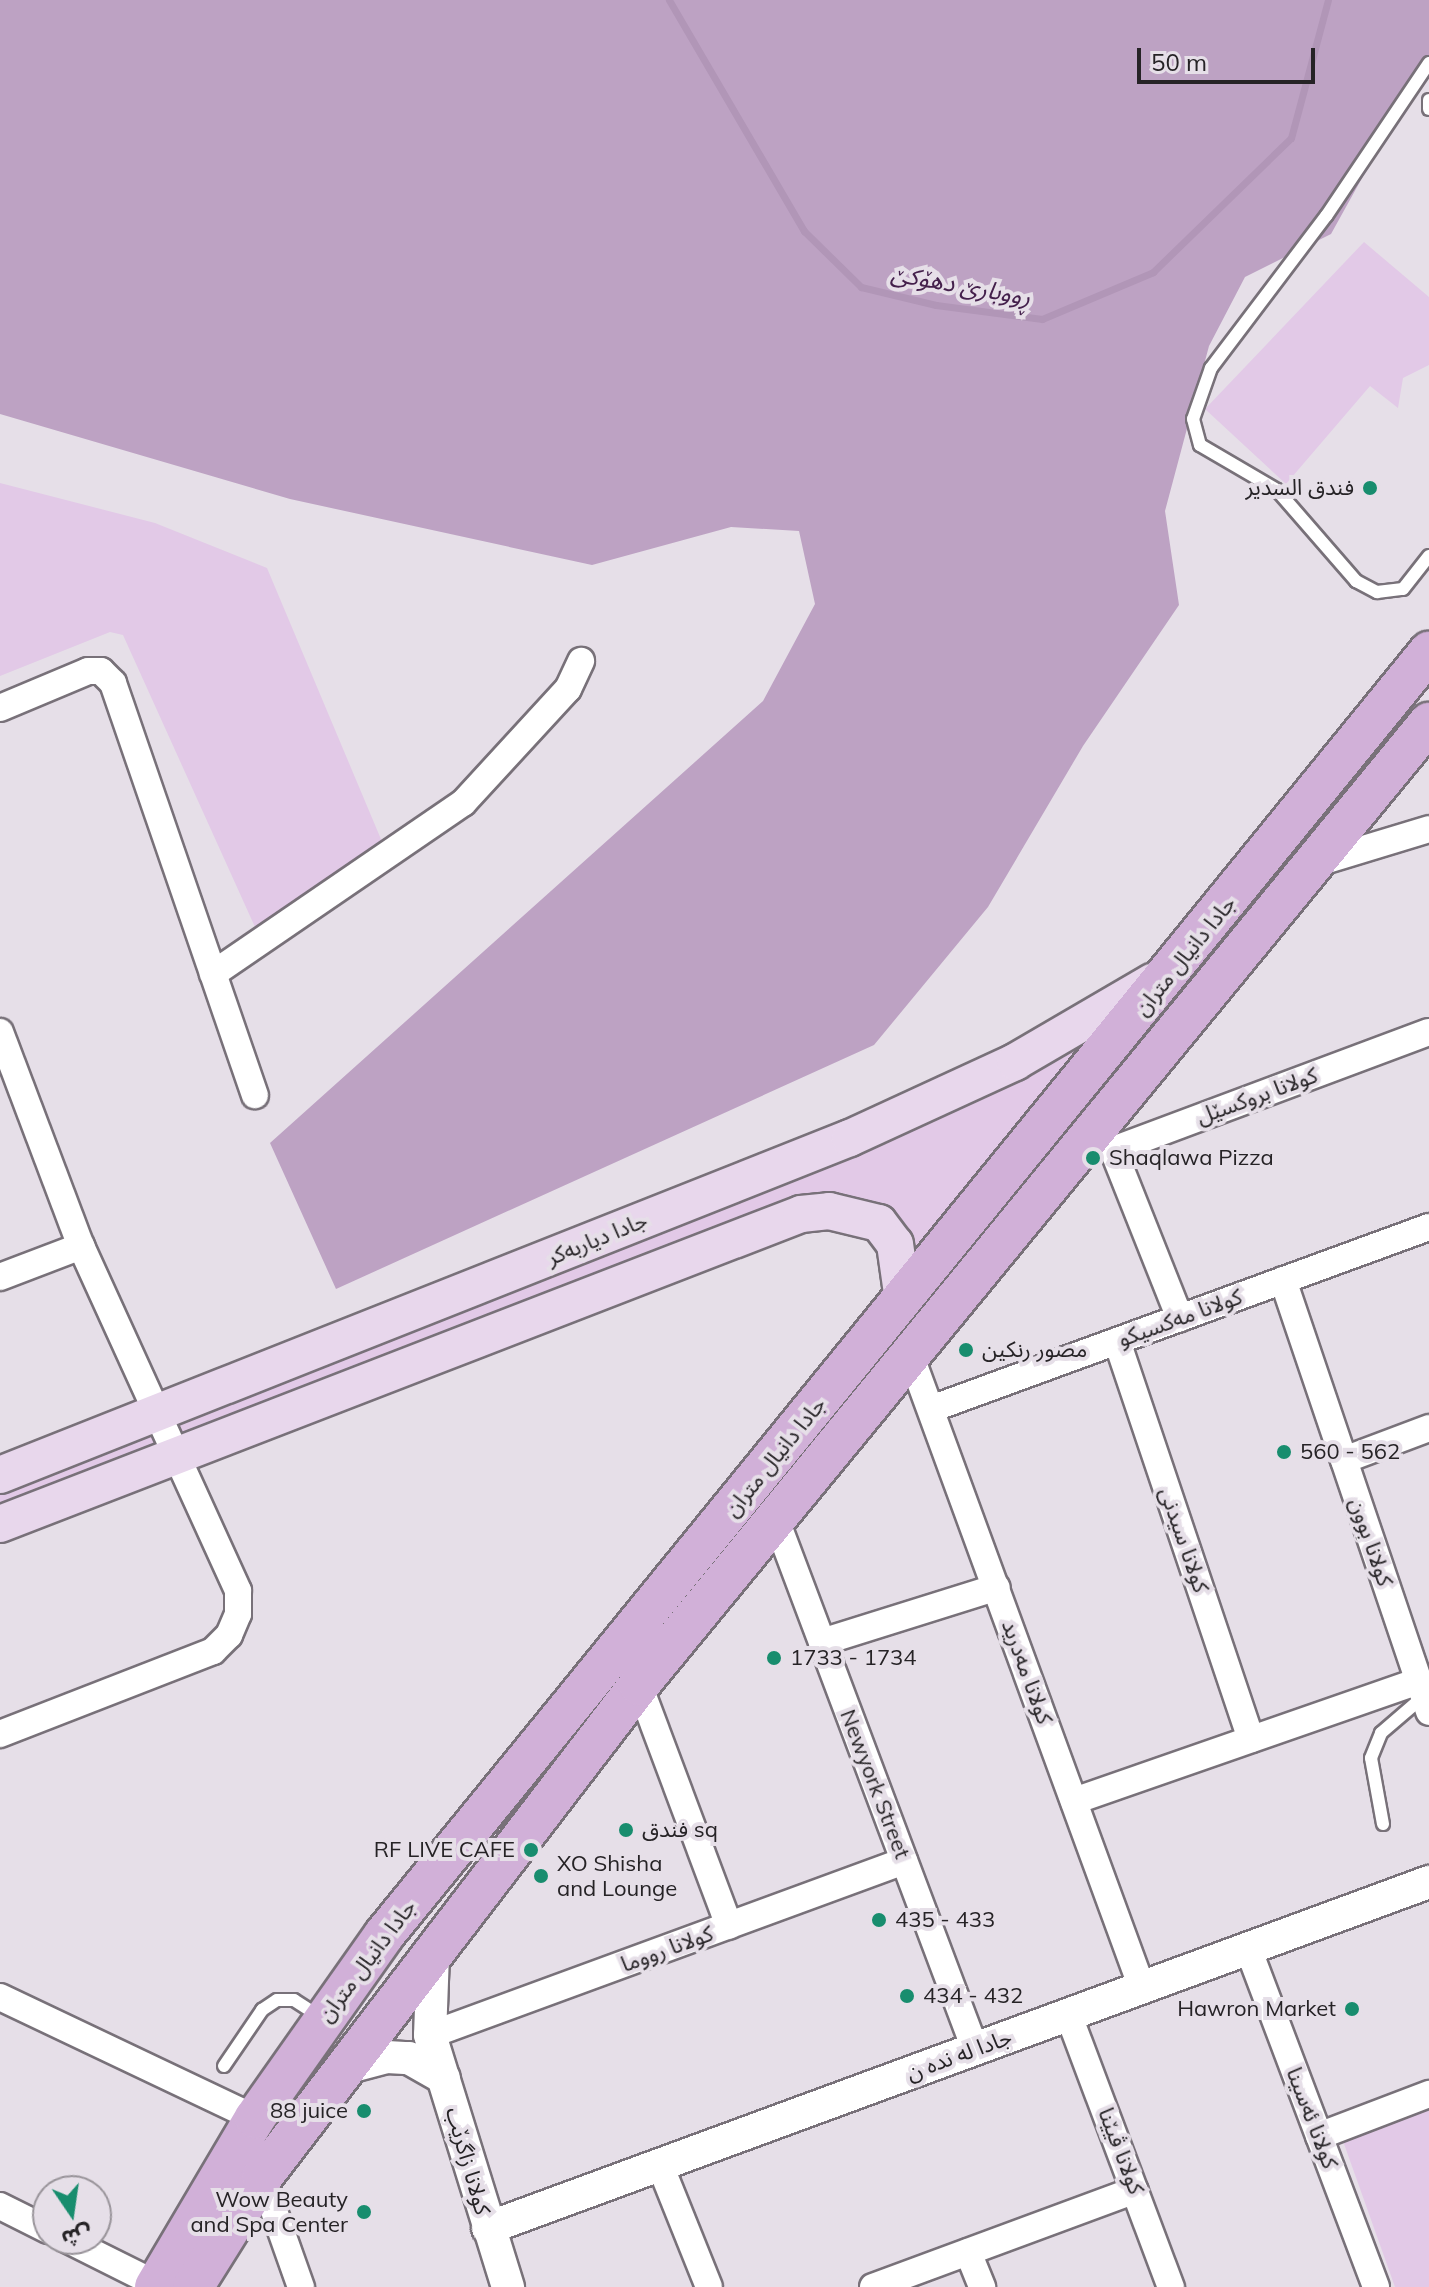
<!DOCTYPE html>
<html>
<head>
<meta charset="utf-8">
<style>
	body { margin:0 }
	#map { position:relative; width:1429px; height:2287px; overflow:hidden; background:#e6dfe8; font-family:Mulish,"Noto Sans Arabic",sans-serif }
	div>[style] { position:absolute }
	.green>* { inset:0; background:#e2c9e7 }
	.forest>* { inset:0; background:#bda2c3 }
	.stream>* { height:7px; margin:-3.5px; padding:0 3.5px; transform-origin:3.5px; border-radius:3.5px; background:#b196b7 }
	.roads { filter:drop-shadow(2px 0 #787179) drop-shadow(-2px 0 #787179) drop-shadow(0 2px #787179) drop-shadow(0 -2px #787179) }
	.service>* { height:12px; margin:-6px; padding:0 6px; transform-origin:6px; border-radius:6px; background:#fff }
	.minor>* { height:26px; margin:-13px; padding:0 13px; transform-origin:13px; border-radius:13px; background:#fff }
	.tertiary>* { height:32px; margin:-16px; padding:0 16px; transform-origin:16px; border-radius:16px; background:#fff }
	.secondary>* { height:36px; margin:-18px; padding:0 18px; transform-origin:18px; border-radius:18px; background:#e8d7ec }
	.primary>* { height:40px; margin:-20px; padding:0 20px; transform-origin:20px; border-radius:20px; background:#d1b0d8 }
	.dots>* { width:22px; height:22px; translate:-50% -50%; box-sizing:border-box; border:4px solid #e6dfe8; border-radius:50% }
	span { translate:-50% -50%; white-space:nowrap; text-align:center; line-height:1.15; -webkit-text-stroke:8px #e6dfe8; paint-order:stroke }
	.poi-label { font-size:22px; color:#262326 }
	.right { translate:-100% -50%; text-align:right }
	.left { translate:0 -50%; text-align:left }
	.street-label { font-size:22px; color:#262326 }
	.water-label { font-size:24px; color:#44204c; font-style:italic }
	.north { position:absolute; left:32px; top:2175px; width:80px; height:80px; box-sizing:border-box; background:#e6dfe8; border:2px solid #99949a; border-radius:50%; rotate:167deg; font-size:22px; font-weight:700; line-height:32px; text-align:center; color:#262326 }
	.north::after { content:''; display:block; margin:auto; width:28px; height:36px; background:#188d6e; clip-path:polygon(50% 0,100% 100%,50% 72%,0 100%) }
	.scale { position:absolute; left:1137px; top:48px; width:178px; height:36px; box-sizing:border-box; border:4px solid #262326; border-top:0; padding-left:10px; font-size:24px; line-height:28px; white-space:nowrap; color:#262326; -webkit-text-stroke:6px #e6dfe8; paint-order:stroke }
</style>
</head>
<body>
<div id="map">
	<div class="green">
		<i style="clip-path:polygon(1364px 242px,1429px 297px,1429px 365px,1403px 378px,1398px 408px,1370px 386px,1286px 484px,1205px 409px)"></i>
		<i style="clip-path:polygon(0 483px,155px 523px,267px 568px,383px 844px,255px 927px,123px 635px,110px 632px,0 676px)"></i>
		<i style="clip-path:polygon(1117px 1006px,903px 1300px,895px 1244px,829px 1211px,0 1524px,0 1475px,156px 1415px)"></i>
		<i style="clip-path:polygon(1429px 2110px,1429px 2287px,1395px 2287px,1343px 2141px)"></i>
	</div>
	<div class="forest">
		<i style="clip-path:polygon(0 0,1429px 0,1429px 77px,1372px 160px,1331px 234px,1245px 277px,1209px 346px,1165px 511px,1179px 605px,1083px 746px,988px 907px,874px 1045px,336px 1289px,270px 1143px,763px 701px,815px 604px,799px 531px,731px 527px,592px 565px,290px 499px,0 414px)"></i>
	</div>
	<div class="stream">
		<i style="left:669px;top:0;width:268px;rotate:59.7deg"></i>
		<i style="left:804px;top:231px;width:80px;rotate:44.5deg"></i>
		<i style="left:861px;top:287px;width:77px;rotate:13.5deg"></i>
		<i style="left:936px;top:305px;width:107px;rotate:7.5deg"></i>
		<i style="left:1042px;top:319px;width:121px;rotate:-22.9deg"></i>
		<i style="left:1153px;top:272px;width:192px;rotate:-44.2deg"></i>
		<i style="left:1291px;top:138px;width:143px;rotate:-75deg"></i>
	</div>
	<div class="roads">
		<div class="service">
			<i style="left:1429px;top:63px;width:184px;rotate:123.9deg"></i>
			<i style="left:1326px;top:216px;width:191px;rotate:127.1deg"></i>
			<i style="left:1211px;top:368px;width:54px;rotate:109.4deg"></i>
			<i style="left:1193px;top:419px;width:27px;rotate:75deg"></i>
			<i style="left:1200px;top:445px;width:89px;rotate:30.3deg"></i>
			<i style="left:1277px;top:490px;width:121px;rotate:49deg"></i>
			<i style="left:1356px;top:581px;width:24px;rotate:28deg"></i>
			<i style="left:1377px;top:592px;width:26px;rotate:-7deg"></i>
			<i style="left:1403px;top:589px;width:42px;rotate:-51.8deg"></i>
			<i style="left:1429px;top:100px;width:9px;rotate:90deg"></i>
			<i style="left:1383px;top:1824px;width:67px;rotate:-100.3deg"></i>
			<i style="left:1371px;top:1758px;width:27px;rotate:-68deg"></i>
			<i style="left:1381px;top:1733px;width:57px;rotate:-40.7deg"></i>
			<i style="left:224px;top:2066px;width:68px;rotate:-55.8deg"></i>
			<i style="left:262px;top:2010px;width:18px;rotate:-34deg"></i>
			<i style="left:277px;top:2000px;width:17px"></i>
			<i style="left:294px;top:2000px;width:30px;rotate:33deg"></i>
		</div>
		<div class="minor">
			<i style="left:0;top:708px;width:95px;rotate:-22.8deg"></i>
			<i style="left:88px;top:671px;width:13px"></i>
			<i style="left:101px;top:671px;width:17px;rotate:45deg"></i>
			<i style="left:113px;top:683px;width:436px;rotate:71deg"></i>
			<i style="left:1314px;top:864px;width:120px;rotate:-16.9deg"></i>
			<i style="left:213px;top:974px;width:303px;rotate:-34.4deg"></i>
			<i style="left:463px;top:803px;width:155px;rotate:-47.4deg"></i>
			<i style="left:568px;top:689px;width:31px;rotate:-65deg"></i>
			<i style="left:0;top:1032px;width:229px;rotate:69.3deg"></i>
			<i style="left:81px;top:1246px;width:379px;rotate:65.5deg"></i>
			<i style="left:238px;top:1591px;width:23px;rotate:90deg"></i>
			<i style="left:238px;top:1614px;width:23px;rotate:113deg"></i>
			<i style="left:229px;top:1635px;width:23px;rotate:135deg"></i>
			<i style="left:213px;top:1651px;width:229px;rotate:158.7deg"></i>
			<i style="left:1090px;top:1132px;width:29px;rotate:38deg"></i>
			<i style="left:1113px;top:1150px;width:337px;rotate:-20.5deg"></i>
			<i style="left:1113px;top:1150px;width:181px;rotate:68.3deg"></i>
			<i style="left:0;top:1277px;width:87px;rotate:-20.9deg"></i>
			<i style="left:1283px;top:1280px;width:456px;rotate:71.3deg"></i>
			<i style="left:1117px;top:1341px;width:420px;rotate:71.4deg"></i>
			<i style="left:911px;top:1357px;width:672px;rotate:69.89deg"></i>
			<i style="left:931px;top:1409px;width:530px;rotate:-20.08deg"></i>
			<i style="left:1344px;top:1460px;width:91px;rotate:-20.6deg"></i>
			<i style="left:776px;top:1520px;width:565px;rotate:69.38deg"></i>
			<i style="left:822px;top:1642px;width:183px;rotate:-17.4deg"></i>
			<i style="left:639px;top:1685px;width:257px;rotate:69.5deg"></i>
			<i style="left:1074px;top:1801px;width:365px;rotate:-19.2deg"></i>
			<i style="left:1248px;top:1948px;width:362px;rotate:69.3deg"></i>
			<i style="left:0;top:1997px;width:282px;rotate:25.4deg"></i>
			<i style="left:1069px;top:2016px;width:290px;rotate:69.4deg"></i>
			<i style="left:430px;top:2035px;width:505px;rotate:-20.16deg"></i>
			<i style="left:1319px;top:2136px;width:118px;rotate:-20.9deg"></i>
			<i style="left:660px;top:2165px;width:131px;rotate:68.1deg"></i>
			<i style="left:262px;top:2177px;width:117px;rotate:70.5deg"></i>
			<i style="left:0;top:2206px;width:54px;rotate:26.6deg"></i>
			<i style="left:66px;top:2239px;width:101px;rotate:26.6deg"></i>
			<i style="left:968px;top:2252px;width:38px;rotate:68deg"></i>
			<i style="left:873px;top:2287px;width:279px;rotate:-20.3deg"></i>
		</div>
		<div class="tertiary">
			<i style="left:433px;top:1954px;width:81px;rotate:92.1deg"></i>
			<i style="left:430px;top:2035px;width:264px;rotate:72.8deg"></i>
			<i style="left:345px;top:2068px;width:43px;rotate:-14.7deg"></i>
			<i style="left:387px;top:2057px;width:22px;rotate:3deg"></i>
			<i style="left:409px;top:2058px;width:40px;rotate:29.7deg"></i>
			<i style="left:488px;top:2228px;width:1003px;rotate:-20.19deg"></i>
		</div>
		<div class="secondary">
			<i style="left:0;top:1475px;width:914px;rotate:-21.63deg"></i>
			<i style="left:850px;top:1138px;width:182px;rotate:-24.7deg"></i>
			<i style="left:1015px;top:1062px;width:159px;rotate:-30.3deg"></i>
			<i style="left:0;top:1524px;width:859px;rotate:-21.16deg"></i>
			<i style="left:801px;top:1214px;width:28px;rotate:-6deg"></i>
			<i style="left:829px;top:1211px;width:51px;rotate:13.5deg"></i>
			<i style="left:879px;top:1223px;width:26px;rotate:53deg"></i>
			<i style="left:895px;top:1244px;width:57px;rotate:81.9deg"></i>
		</div>
		<div class="primary">
			<i style="left:155px;top:2287px;width:196px;rotate:-59.4deg"></i>
			<i style="left:255px;top:2118px;width:224px;rotate:-54.8deg"></i>
			<i style="left:384px;top:1935px;width:1655px;rotate:-50.84deg"></i>
			<i style="left:193px;top:2287px;width:130px;rotate:-57.9deg"></i>
			<i style="left:262px;top:2177px;width:620px;rotate:-52.54deg"></i>
			<i style="left:639px;top:1685px;width:1245px;rotate:-50.61deg"></i>
		</div>
	</div>
	<div class="dots">
		<i style="left:1370px;top:488px;background:#188d6e"></i>
		<i style="left:1093px;top:1158px;background:#188d6e"></i>
		<i style="left:966px;top:1350px;background:#188d6e"></i>
		<i style="left:1284px;top:1452px;background:#188d6e"></i>
		<i style="left:774px;top:1658px;background:#188d6e"></i>
		<i style="left:626px;top:1830px;background:#188d6e"></i>
		<i style="left:531px;top:1850px;background:#188d6e"></i>
		<i style="left:541px;top:1876px;background:#188d6e"></i>
		<i style="left:879px;top:1920px;background:#188d6e"></i>
		<i style="left:907px;top:1996px;background:#188d6e"></i>
		<i style="left:1352px;top:2009px;background:#188d6e"></i>
		<i style="left:364px;top:2111px;background:#188d6e"></i>
		<i style="left:364px;top:2212px;background:#188d6e"></i>
	</div>
	<div class="poi-label">
		<span class="right" style="left:1354px;top:488px">فندق السدير</span>
		<span class="left" style="left:1109px;top:1158px">Shaqlawa Pizza</span>
		<span class="left" style="left:982px;top:1350px">مصور رنكين</span>
		<span class="left" style="left:1300px;top:1452px">560 - 562</span>
		<span class="left" style="left:790px;top:1658px">1733 - 1734</span>
		<span class="left" style="left:642px;top:1830px">فندق sq</span>
		<span class="right" style="left:515px;top:1850px">RF LIVE CAFE</span>
		<span class="left" style="left:557px;top:1876px">XO Shisha<br>and Lounge</span>
		<span class="left" style="left:895px;top:1920px">435 - 433</span>
		<span class="left" style="left:923px;top:1996px">434 - 432</span>
		<span class="right" style="left:1336px;top:2009px">Hawron Market</span>
		<span class="right" style="left:348px;top:2111px">88 juice</span>
		<span class="right" style="left:348px;top:2212px">Wow Beauty<br>and Spa Center</span>
	</div>
	<div class="street-label">
		<span style="left:1185px;top:956px;rotate:-51deg">جادا دانيال متران</span>
		<span style="left:1257px;top:1096px;rotate:-20deg">كولانا بروکسێل</span>
		<span style="left:597px;top:1239px;rotate:-22deg">جادا دیاربه‌كر</span>
		<span style="left:1180px;top:1318px;rotate:-20deg">كولانا مەکسیکو</span>
		<span style="left:775px;top:1457px;rotate:-51deg">جادا دانيال متران</span>
		<span style="left:1184px;top:1540px;rotate:71deg">كولانا سيدنى</span>
		<span style="left:1371px;top:1542px;rotate:71deg">كولانا بوون</span>
		<span style="left:1027px;top:1672px;rotate:70deg">كولانا مه‌درید</span>
		<span style="left:875px;top:1784px;rotate:69deg">Newyork Street</span>
		<span style="left:667px;top:1949px;rotate:-20deg">كولانا رووما</span>
		<span style="left:367px;top:1961px;rotate:-53deg">جادا دانيال متران</span>
		<span style="left:959px;top:2055px;rotate:-20deg">جادا له نده ن</span>
		<span style="left:1312px;top:2118px;rotate:69deg">كولانا ئەسینا</span>
		<span style="left:1121px;top:2151px;rotate:69deg">كولانا ڤیێنا</span>
		<span style="left:468px;top:2161px;rotate:74deg">كولانا زاگرێب</span>
	</div>
	<div class="water-label">
		<span style="left:961px;top:285px;rotate:10deg">ڕووبارێ دهۆكێ</span>
	</div>
	<div class="north">ش</div>
	<div class="scale">50 m</div>
</div>
</body>
</html>
